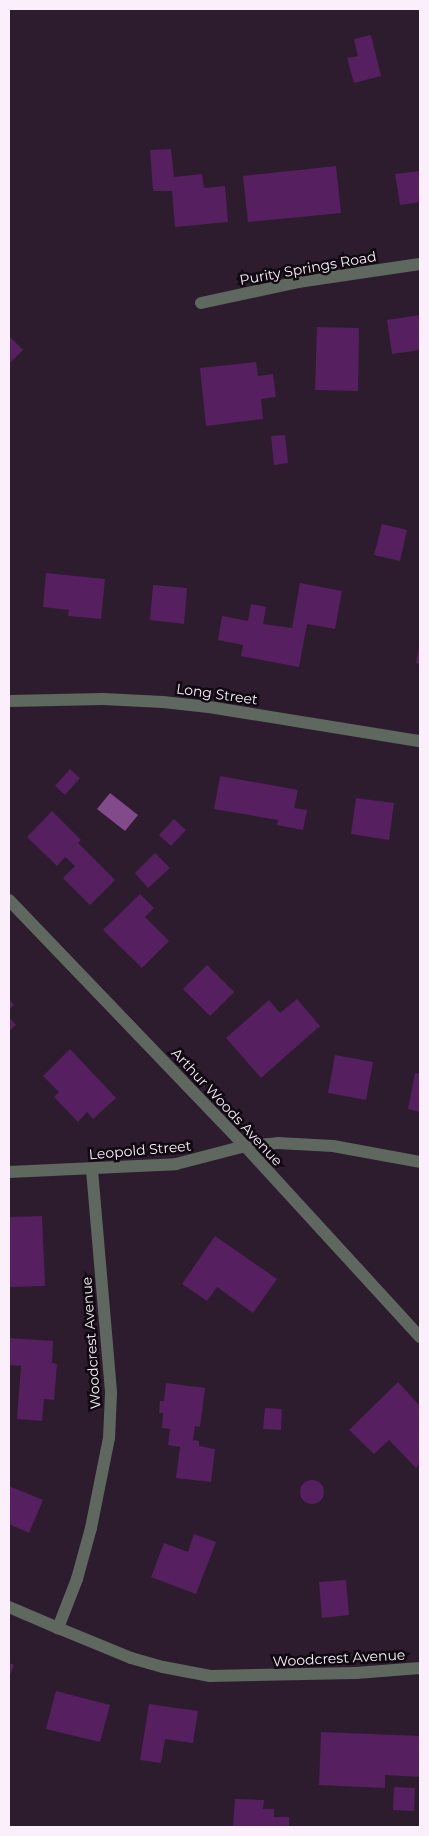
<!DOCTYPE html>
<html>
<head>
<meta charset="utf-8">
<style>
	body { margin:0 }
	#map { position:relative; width:429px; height:1836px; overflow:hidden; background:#2c1c2e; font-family:Montserrat,sans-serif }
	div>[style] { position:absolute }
	.water>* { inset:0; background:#82498b }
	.building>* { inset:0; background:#561f5f }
	.round { border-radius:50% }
	.minor>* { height:12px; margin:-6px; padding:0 6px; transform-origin:6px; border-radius:6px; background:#5e685f }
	span { translate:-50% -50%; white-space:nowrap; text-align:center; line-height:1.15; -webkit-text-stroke:5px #100911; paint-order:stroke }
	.street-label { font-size:14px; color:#faeffb }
	.frame { position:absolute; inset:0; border:10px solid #faeffb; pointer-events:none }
</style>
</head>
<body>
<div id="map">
	<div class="water">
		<i style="clip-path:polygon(110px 793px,138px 815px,125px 831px,97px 809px)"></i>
	</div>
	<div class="building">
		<i style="clip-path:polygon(371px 35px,381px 76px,354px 83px,347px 58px,358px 56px,354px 39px)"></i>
		<i style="clip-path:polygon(171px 149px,174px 177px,202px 174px,204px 188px,225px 186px,228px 222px,175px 227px,172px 191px,153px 191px,150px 150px)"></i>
		<i style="clip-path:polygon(336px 166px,341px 213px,248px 222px,243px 176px)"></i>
		<i style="clip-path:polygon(420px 171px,420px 202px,400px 205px,395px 174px)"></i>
		<i style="clip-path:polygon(420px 315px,420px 350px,392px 354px,387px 320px)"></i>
		<i style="clip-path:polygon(317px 327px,359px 328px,358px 391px,315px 390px)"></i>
		<i style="clip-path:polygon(9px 336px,23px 350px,9px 364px)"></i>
		<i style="clip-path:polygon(256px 362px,258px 376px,273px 374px,276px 397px,261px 399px,263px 419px,206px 426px,200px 368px)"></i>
		<i style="clip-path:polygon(285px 435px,288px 463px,274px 465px,271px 436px)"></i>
		<i style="clip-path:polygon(382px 524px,407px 530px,400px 561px,374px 555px)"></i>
		<i style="clip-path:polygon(46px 573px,105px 579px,101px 619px,68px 616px,69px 610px,43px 607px)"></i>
		<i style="clip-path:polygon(300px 583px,342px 591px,335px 629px,307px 624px,299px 667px,241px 656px,243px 645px,218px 640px,222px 616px,248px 621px,251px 604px,266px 607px,263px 624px,292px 628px)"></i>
		<i style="clip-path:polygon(153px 585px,187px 588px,184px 624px,150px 620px)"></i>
		<i style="clip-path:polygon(419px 646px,420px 646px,420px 664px,416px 663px)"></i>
		<i style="clip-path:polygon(70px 769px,80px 778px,65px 795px,55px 786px)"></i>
		<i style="clip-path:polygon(220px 776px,298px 790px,294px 808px,307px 810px,303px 830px,277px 825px,278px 820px,214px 809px)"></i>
		<i style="clip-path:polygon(356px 798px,394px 803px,389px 840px,351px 834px)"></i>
		<i style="clip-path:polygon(52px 811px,81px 840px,78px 843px,115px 880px,90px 905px,63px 878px,75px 866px,65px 857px,57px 866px,27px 837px)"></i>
		<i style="clip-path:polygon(174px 819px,186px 830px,171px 846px,159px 835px)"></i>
		<i style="clip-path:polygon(155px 853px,170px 868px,148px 888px,135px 873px)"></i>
		<i style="clip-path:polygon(140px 894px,154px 908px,145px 917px,169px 941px,142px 968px,103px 930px)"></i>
		<i style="clip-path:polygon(207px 965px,234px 992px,210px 1016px,183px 989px)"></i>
		<i style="clip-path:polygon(9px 999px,14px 1005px,9px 1010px)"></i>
		<i style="clip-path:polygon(297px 999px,320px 1026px,261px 1078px,226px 1038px,269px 1000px,280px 1013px)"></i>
		<i style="clip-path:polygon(9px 1017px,16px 1025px,9px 1031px)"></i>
		<i style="clip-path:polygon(70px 1049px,116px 1098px,93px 1119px,87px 1112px,78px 1122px,54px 1097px,59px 1092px,43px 1076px)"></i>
		<i style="clip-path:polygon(335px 1055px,373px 1062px,366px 1100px,328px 1093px)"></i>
		<i style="clip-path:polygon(415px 1073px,420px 1074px,420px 1112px,408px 1109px)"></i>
		<i style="clip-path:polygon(42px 1216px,45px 1286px,9px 1287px,9px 1217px)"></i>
		<i style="clip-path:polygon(215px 1236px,277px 1279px,253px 1313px,217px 1287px,207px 1301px,182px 1284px)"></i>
		<i style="clip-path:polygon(9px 1338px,53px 1341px,52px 1363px,57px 1364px,54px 1400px,44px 1399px,42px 1421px,17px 1419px,21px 1366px,9px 1365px)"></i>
		<i style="clip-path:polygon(398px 1382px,420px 1406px,420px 1464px,416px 1468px,389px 1440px,374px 1454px,349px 1430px)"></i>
		<i style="clip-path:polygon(166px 1383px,205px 1388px,200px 1427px,195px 1426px,193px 1440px,199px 1441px,199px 1446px,215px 1449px,211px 1482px,176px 1478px,180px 1447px,168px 1445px,170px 1429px,162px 1428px,163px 1413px,159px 1413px,160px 1401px,164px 1401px)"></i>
		<i style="clip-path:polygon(265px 1408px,282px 1409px,281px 1430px,263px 1429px)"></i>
		<i class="round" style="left:300px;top:1480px;width:24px;height:24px"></i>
		<i style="clip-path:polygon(9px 1486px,43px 1500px,29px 1533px,9px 1524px)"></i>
		<i style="clip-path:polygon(194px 1534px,216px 1542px,196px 1594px,151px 1577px,164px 1543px,188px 1552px)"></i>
		<i style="clip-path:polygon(346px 1580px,349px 1615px,322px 1618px,319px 1582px)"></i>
		<i style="clip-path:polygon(9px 1663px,14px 1665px,9px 1677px)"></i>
		<i style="clip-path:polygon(56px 1691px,110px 1705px,100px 1742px,46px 1729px)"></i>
		<i style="clip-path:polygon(149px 1704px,198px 1711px,193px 1743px,165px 1739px,161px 1763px,140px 1760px)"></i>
		<i style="clip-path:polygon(321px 1732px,420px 1736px,420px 1777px,385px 1775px,385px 1788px,319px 1785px)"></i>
		<i style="clip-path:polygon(394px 1787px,415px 1788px,414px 1811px,393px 1810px)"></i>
		<i style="clip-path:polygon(235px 1799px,264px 1800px,263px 1809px,274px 1809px,274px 1817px,289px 1817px,289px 1827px,233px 1827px)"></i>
	</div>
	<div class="minor">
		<i style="left:201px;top:303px;width:99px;rotate:-12.2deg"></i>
		<i style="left:298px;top:282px;width:123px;rotate:-8.4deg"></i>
		<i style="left:9px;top:701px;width:94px;rotate:-1.2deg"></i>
		<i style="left:103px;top:699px;width:60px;rotate:2.9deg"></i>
		<i style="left:163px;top:702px;width:46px;rotate:6.2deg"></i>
		<i style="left:209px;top:707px;width:214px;rotate:9.2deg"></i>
		<i style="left:9px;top:900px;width:341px;rotate:46.2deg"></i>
		<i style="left:245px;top:1146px;width:259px;rotate:47.5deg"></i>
		<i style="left:92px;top:1170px;width:224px;rotate:85.1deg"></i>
		<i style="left:111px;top:1393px;width:45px;rotate:92.5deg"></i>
		<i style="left:109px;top:1438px;width:92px;rotate:101.3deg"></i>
		<i style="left:91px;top:1528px;width:53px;rotate:105.4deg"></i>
		<i style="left:77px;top:1579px;width:53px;rotate:111.2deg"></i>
		<i style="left:58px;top:1628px;width:79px;rotate:22.3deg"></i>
		<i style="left:131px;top:1658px;width:33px;rotate:16deg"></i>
		<i style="left:163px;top:1667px;width:48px;rotate:10.8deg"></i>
		<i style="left:210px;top:1676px;width:146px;rotate:-1.2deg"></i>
		<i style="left:356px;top:1673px;width:64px;rotate:-4.5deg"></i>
		<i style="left:9px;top:1172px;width:167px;rotate:-2.7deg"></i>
		<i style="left:176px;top:1164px;width:71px;rotate:-14.6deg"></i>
		<i style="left:245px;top:1146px;width:33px;rotate:-5deg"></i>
		<i style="left:278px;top:1143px;width:55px;rotate:3.1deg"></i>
		<i style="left:333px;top:1146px;width:88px;rotate:10.4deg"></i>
		<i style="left:9px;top:1607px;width:53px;rotate:23.2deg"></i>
	</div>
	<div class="street-label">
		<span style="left:308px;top:268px;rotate:-10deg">Purity Springs Road</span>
		<span style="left:217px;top:694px;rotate:8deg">Long Street</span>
		<span style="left:227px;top:1107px;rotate:47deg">Arthur Woods Avenue</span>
		<span style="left:140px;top:1150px;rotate:-5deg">Leopold Street</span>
		<span style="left:91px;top:1343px;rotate:-94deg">Woodcrest Avenue</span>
		<span style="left:339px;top:1658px;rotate:-3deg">Woodcrest Avenue</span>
	</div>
	<div class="frame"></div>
</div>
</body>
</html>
